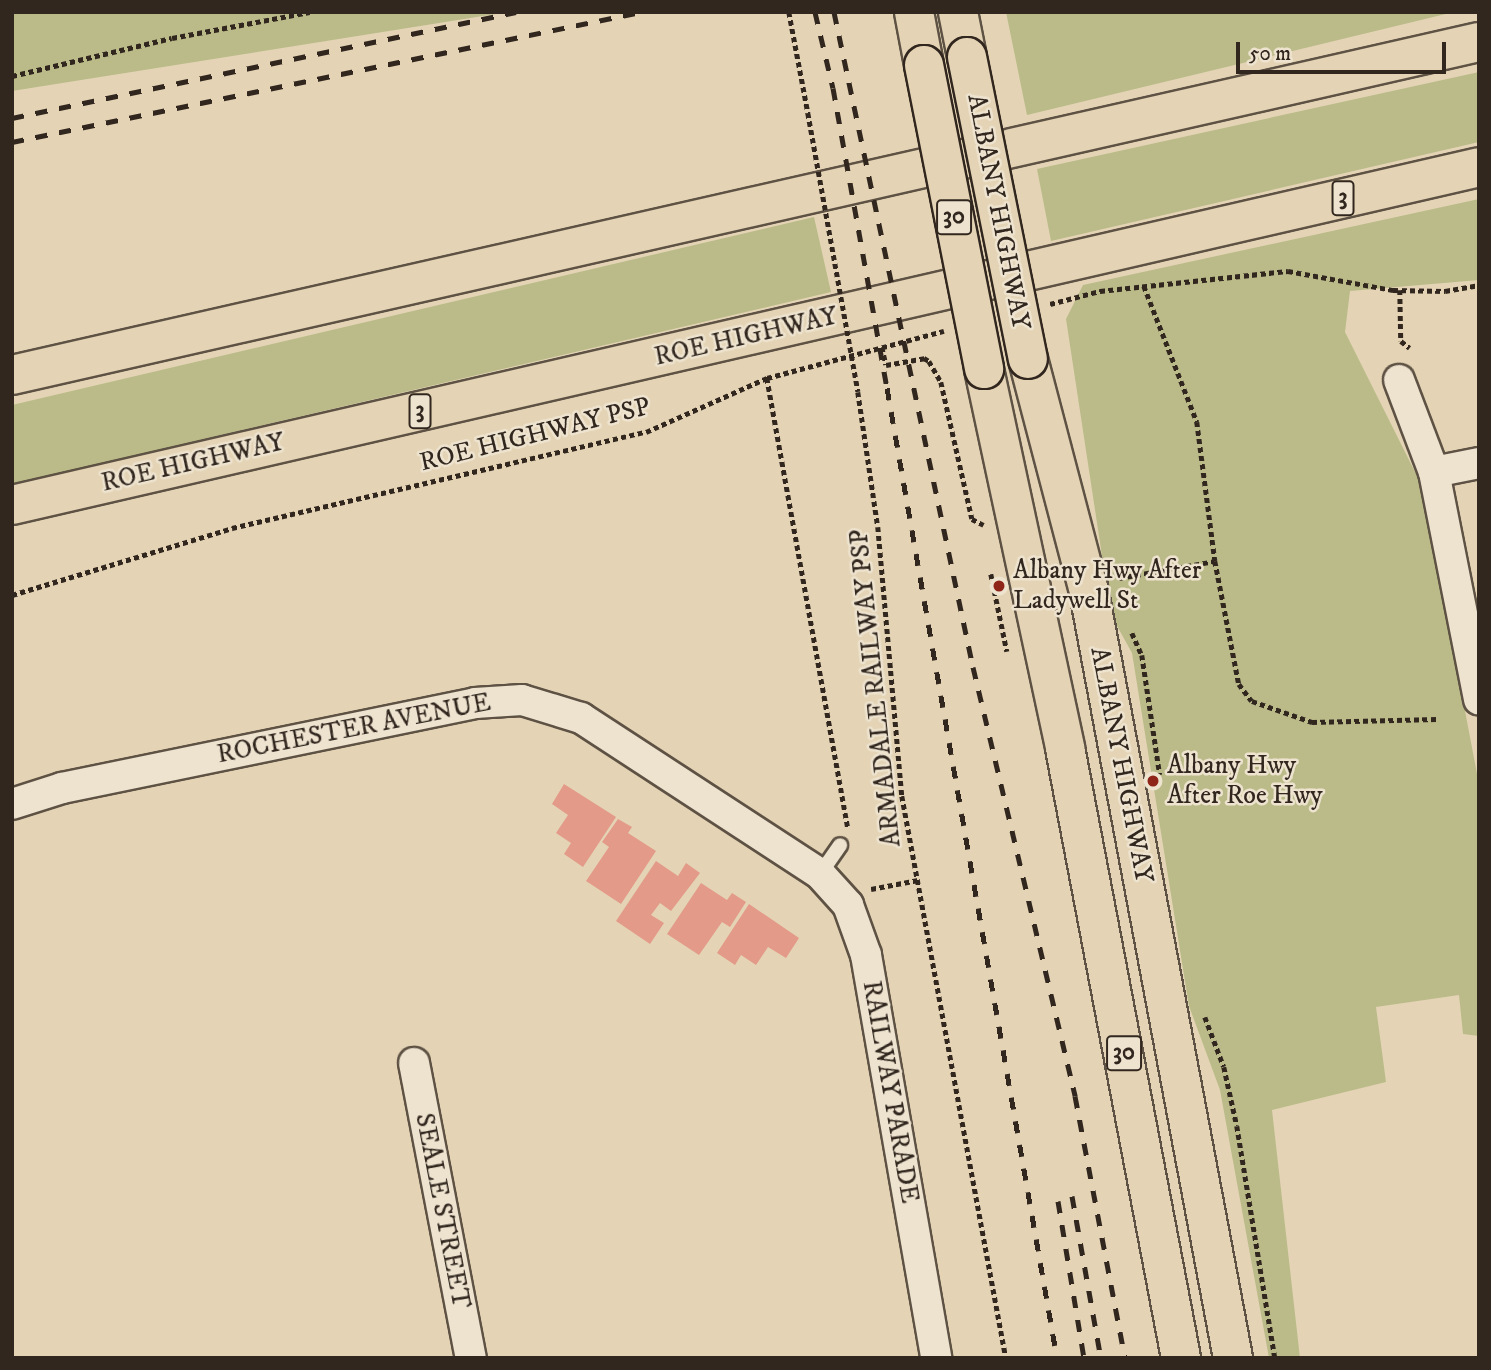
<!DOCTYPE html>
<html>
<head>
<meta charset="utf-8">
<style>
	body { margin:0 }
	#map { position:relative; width:1491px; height:1370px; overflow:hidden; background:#e4d4b5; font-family:"IM FELL DW Pica",serif }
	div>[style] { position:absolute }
	.green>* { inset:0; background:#babb89 }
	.building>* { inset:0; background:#e39a88 }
	.path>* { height:4.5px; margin-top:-2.25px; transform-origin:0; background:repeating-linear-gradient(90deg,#32271f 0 5px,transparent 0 8.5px) }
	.roads { filter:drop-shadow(2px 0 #5e5244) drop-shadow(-2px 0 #5e5244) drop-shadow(0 2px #5e5244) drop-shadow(0 -2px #5e5244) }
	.lane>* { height:14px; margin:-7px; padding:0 7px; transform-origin:7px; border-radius:7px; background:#ede3cf }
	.street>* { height:30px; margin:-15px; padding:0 15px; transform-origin:15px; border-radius:15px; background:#ede3cf }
	.highway>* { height:38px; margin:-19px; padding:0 19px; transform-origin:19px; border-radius:19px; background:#e4d4b5 }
	.rail>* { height:5px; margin-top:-2.5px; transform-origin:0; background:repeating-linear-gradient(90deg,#32271f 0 12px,transparent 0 24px) }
	.path-bridge>* { height:4.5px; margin-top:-2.25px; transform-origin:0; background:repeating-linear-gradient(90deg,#32271f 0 5px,transparent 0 8.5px) }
	.bridges { filter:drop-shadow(2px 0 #32271f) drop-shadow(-2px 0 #32271f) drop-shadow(0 2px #32271f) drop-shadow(0 -2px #32271f) }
	.highway-bridge>* { height:38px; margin:-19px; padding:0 19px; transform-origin:19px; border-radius:19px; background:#e4d4b5 }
	.dots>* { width:19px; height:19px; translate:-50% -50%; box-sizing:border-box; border:4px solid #ede3cf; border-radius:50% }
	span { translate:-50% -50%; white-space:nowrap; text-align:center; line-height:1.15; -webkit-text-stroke:5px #ede3cf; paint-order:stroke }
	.shield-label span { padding:2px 5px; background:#ede3cf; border:2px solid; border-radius:5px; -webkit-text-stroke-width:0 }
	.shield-label { font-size:24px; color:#32271f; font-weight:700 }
	.street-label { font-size:26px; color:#32271f }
	.poi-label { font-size:26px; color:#32271f }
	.left { translate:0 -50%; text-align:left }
	.frame { position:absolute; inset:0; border:14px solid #32271f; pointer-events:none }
	.scale { position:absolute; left:1236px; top:42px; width:210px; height:32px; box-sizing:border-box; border:4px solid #32271f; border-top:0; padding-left:9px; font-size:21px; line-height:24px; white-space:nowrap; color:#32271f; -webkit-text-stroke:5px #ede3cf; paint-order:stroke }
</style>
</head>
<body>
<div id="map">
	<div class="green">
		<i style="clip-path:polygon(12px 12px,508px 12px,12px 91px)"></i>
		<i style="clip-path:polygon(1006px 12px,1454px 12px,1027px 115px)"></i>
		<i style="clip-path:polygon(1479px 72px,1479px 142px,1051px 241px,1037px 169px)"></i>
		<i style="clip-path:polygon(1479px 199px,1479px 280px,1350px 291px,1345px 332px,1422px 486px,1479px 784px,1479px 1036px,1463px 1034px,1459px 995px,1376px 1007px,1386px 1082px,1272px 1110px,1300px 1358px,1269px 1358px,1220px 1090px,1189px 1006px,1132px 653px,1111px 615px,1066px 319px,1083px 285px)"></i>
		<i style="clip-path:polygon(814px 217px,831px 292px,12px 484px,12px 405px)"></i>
	</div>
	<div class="building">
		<i style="clip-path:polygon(564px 784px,616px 817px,583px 867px,564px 854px,571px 843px,556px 833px,568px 815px,552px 804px)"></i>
		<i style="clip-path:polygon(618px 819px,632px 827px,628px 833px,656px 851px,621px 904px,586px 881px,609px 847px,602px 842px)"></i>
		<i style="clip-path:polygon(656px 861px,678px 876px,686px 863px,700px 873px,671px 911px,660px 903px,651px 915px,664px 923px,650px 944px,616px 921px)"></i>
		<i style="clip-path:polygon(701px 883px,727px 900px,732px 893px,746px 902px,730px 927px,722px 922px,699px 955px,667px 934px)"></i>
		<i style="clip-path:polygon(749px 904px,799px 938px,786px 958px,768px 947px,756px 965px,741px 955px,735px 965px,717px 953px)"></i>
	</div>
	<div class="path">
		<i style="left:789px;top:12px;width:103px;rotate:79.3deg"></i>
		<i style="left:12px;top:76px;width:164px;rotate:-13.4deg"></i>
		<i style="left:172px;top:38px;width:140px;rotate:-10.7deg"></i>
		<i style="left:1144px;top:286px;width:146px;rotate:68.7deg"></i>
		<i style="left:1197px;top:422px;width:140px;rotate:82.6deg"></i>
		<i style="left:1215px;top:561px;width:125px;rotate:79deg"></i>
		<i style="left:1239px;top:684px;width:21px;rotate:53deg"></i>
		<i style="left:1252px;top:701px;width:64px;rotate:19.3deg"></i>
		<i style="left:1312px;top:722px;width:125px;rotate:-1.4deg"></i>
		<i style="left:1400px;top:290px;width:51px;rotate:88.9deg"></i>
		<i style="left:1401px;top:341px;width:11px;rotate:38deg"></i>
		<i style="left:1050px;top:304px;width:52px;rotate:-14.6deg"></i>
		<i style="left:1100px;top:291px;width:189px;rotate:-6.1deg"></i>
		<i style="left:1288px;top:271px;width:107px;rotate:10.3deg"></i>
		<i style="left:1393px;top:290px;width:52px;rotate:1.1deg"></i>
		<i style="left:1445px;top:291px;width:35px;rotate:-10deg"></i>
		<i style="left:882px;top:347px;width:18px;rotate:77deg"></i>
		<i style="left:886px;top:365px;width:39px;rotate:-10deg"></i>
		<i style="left:924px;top:358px;width:6px;rotate:31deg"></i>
		<i style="left:929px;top:361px;width:24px;rotate:60deg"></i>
		<i style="left:941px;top:382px;width:140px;rotate:77.2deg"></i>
		<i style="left:972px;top:519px;width:13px;rotate:27deg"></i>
		<i style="left:767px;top:378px;width:457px;rotate:79.8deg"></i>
		<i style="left:858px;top:392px;width:136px;rotate:81.6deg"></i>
		<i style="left:878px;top:527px;width:270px;rotate:84.9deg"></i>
		<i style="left:902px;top:796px;width:572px;rotate:79.52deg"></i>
		<i style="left:991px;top:574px;width:79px;rotate:78.3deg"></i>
		<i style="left:1119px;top:578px;width:97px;rotate:-10deg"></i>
		<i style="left:12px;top:595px;width:230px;rotate:-16.9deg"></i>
		<i style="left:232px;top:528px;width:425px;rotate:-13.1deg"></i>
		<i style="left:646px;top:432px;width:133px;rotate:-24.1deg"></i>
		<i style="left:767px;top:378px;width:183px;rotate:-14.9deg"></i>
		<i style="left:1132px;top:633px;width:24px;rotate:66deg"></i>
		<i style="left:1142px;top:655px;width:121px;rotate:81.5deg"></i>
		<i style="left:871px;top:889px;width:48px;rotate:-10.8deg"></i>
		<i style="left:1205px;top:1017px;width:53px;rotate:69.2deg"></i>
		<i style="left:1224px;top:1067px;width:60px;rotate:77.6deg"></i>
		<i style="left:1237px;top:1126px;width:235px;rotate:80.7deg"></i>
	</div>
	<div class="roads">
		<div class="lane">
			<i style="left:820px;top:874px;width:35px;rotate:-55deg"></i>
		</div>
		<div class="street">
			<i style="left:1399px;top:380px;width:98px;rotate:69.2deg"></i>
			<i style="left:1434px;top:472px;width:232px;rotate:78.8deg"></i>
			<i style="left:1434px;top:472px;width:46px;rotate:-11.3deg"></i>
			<i style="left:12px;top:804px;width:52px;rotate:-17.7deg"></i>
			<i style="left:62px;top:788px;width:422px;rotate:-11.6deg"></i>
			<i style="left:475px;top:703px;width:47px;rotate:-3.7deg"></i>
			<i style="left:522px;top:700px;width:62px;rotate:17deg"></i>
			<i style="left:581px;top:718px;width:285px;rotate:33.1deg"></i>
			<i style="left:820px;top:874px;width:42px;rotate:47.9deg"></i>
			<i style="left:848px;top:905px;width:53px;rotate:70.2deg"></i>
			<i style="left:866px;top:955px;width:409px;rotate:80.1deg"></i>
			<i style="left:414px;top:1063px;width:300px;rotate:79.1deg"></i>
		</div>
		<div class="highway">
			<i style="left:914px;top:12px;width:54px;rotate:79.3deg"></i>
			<i style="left:958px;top:12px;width:46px;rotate:78.7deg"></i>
			<i style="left:1028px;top:359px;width:236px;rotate:75.3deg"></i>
			<i style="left:1088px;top:587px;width:785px;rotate:79.35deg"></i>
			<i style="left:984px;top:369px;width:388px;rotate:77.9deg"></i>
			<i style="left:1065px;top:748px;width:621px;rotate:79.23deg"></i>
			<i style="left:12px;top:375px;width:1504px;rotate:-12.79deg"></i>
			<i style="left:12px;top:505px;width:1505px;rotate:-12.97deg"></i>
		</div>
	</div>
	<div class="rail">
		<i style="left:815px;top:12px;width:78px;rotate:76.7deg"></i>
		<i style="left:833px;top:88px;width:305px;rotate:79.8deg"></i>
		<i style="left:887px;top:388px;width:985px;rotate:80.06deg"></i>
		<i style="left:834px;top:12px;width:670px;rotate:78.02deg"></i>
		<i style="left:973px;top:667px;width:441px;rotate:76.6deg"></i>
		<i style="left:1075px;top:1096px;width:267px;rotate:79.2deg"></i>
		<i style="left:12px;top:118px;width:515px;rotate:-11.88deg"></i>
		<i style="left:12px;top:142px;width:642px;rotate:-11.68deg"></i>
		<i style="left:1072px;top:1196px;width:165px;rotate:79.9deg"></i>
		<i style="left:1058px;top:1201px;width:159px;rotate:80.6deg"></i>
	</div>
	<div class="path-bridge">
		<i style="left:808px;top:113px;width:283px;rotate:79.8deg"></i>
	</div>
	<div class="bridges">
		<div class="highway-bridge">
			<i style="left:967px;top:57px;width:308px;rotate:78.6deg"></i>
			<i style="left:924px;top:65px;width:310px;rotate:78.8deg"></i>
		</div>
	</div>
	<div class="dots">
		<i style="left:999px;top:586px;background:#8f2418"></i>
		<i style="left:1153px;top:781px;background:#8f2418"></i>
	</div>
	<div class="shield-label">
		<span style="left:1343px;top:198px">3</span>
		<span style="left:954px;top:217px">30</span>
		<span style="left:420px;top:411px">3</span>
		<span style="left:1124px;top:1053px">30</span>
	</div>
	<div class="street-label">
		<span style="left:998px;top:212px;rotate:79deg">ALBANY HIGHWAY</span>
		<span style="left:746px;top:337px;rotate:-13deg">ROE HIGHWAY</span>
		<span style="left:535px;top:435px;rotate:-14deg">ROE HIGHWAY PSP</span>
		<span style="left:193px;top:463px;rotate:-13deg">ROE HIGHWAY</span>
		<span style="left:876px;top:688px;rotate:-96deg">ARMADALE RAILWAY PSP</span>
		<span style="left:354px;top:729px;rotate:-11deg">ROCHESTER AVENUE</span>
		<span style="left:1121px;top:765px;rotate:79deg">ALBANY HIGHWAY</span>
		<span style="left:890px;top:1092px;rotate:80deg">RAILWAY PARADE</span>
		<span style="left:442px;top:1211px;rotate:79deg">SEALE STREET</span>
	</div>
	<div class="poi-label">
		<span class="left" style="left:1013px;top:586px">Albany Hwy After<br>Ladywell St</span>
		<span class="left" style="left:1167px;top:781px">Albany Hwy<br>After Roe Hwy</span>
	</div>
	<div class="frame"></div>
	<div class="scale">50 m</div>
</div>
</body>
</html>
